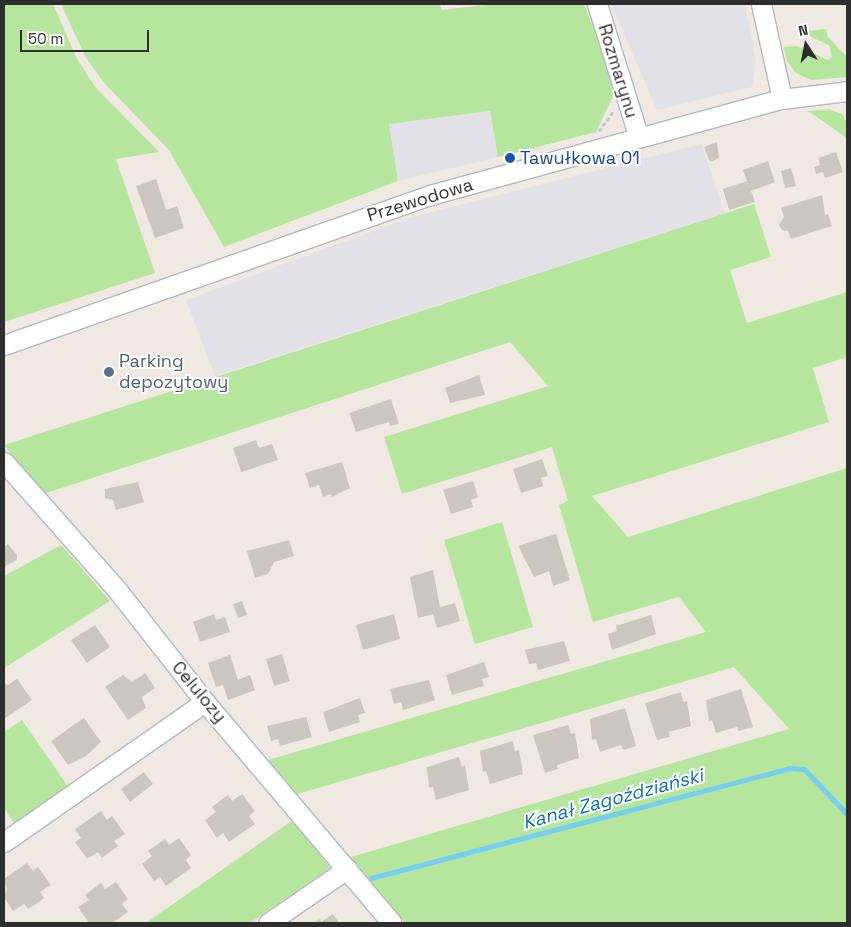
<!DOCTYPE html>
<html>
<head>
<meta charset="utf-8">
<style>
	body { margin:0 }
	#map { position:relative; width:851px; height:927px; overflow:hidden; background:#efe9e1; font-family:"Space Grotesk",sans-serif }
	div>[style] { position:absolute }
	.industrial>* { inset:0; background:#e3e1e8 }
	.green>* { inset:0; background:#b6e59e }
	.stream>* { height:5px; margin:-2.5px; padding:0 2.5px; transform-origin:2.5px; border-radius:2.5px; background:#75cff0 }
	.building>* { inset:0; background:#cbc7bf }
	.path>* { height:3px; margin-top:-1.5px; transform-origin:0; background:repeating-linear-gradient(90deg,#c9c9c9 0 4px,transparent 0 6.5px) }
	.roads { filter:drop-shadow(1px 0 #b4b7c1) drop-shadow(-1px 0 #b4b7c1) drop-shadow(0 1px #b4b7c1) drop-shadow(0 -1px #b4b7c1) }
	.minor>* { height:19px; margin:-9.5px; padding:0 9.5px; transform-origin:9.5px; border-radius:9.5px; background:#fff }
	.dots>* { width:14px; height:14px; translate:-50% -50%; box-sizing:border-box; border:2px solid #fff; border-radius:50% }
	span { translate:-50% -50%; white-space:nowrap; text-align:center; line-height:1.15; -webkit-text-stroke:4px #fff; paint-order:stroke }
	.street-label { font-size:18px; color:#2e2e2e }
	.transit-label { font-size:18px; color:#164399 }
	.left { translate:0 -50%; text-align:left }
	.service-label { font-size:18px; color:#4e5e75 }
	.water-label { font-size:19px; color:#0d6fa3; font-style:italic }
	.frame { position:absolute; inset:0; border:5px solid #2e2e2e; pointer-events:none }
	.north { position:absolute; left:781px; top:20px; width:50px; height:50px; -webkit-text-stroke:4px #fff; paint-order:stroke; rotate:349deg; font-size:14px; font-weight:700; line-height:20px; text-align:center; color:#2e2e2e }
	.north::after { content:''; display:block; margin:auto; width:18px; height:22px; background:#2e2e2e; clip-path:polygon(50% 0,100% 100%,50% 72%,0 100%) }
	.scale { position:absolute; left:20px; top:30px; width:129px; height:22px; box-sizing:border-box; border:2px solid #2e2e2e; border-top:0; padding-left:6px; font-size:15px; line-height:18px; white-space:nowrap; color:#2e2e2e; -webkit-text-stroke:4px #fff; paint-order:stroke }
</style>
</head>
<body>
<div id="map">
	<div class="industrial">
		<i style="clip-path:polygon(611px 4px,745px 4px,756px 62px,752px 87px,657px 110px)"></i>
		<i style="clip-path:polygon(490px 111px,498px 157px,398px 181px,389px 124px)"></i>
		<i style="clip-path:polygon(701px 144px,725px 213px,215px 376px,186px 300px,412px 217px)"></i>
	</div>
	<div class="green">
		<i style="clip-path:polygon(4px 4px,53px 4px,77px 59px,96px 88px,159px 152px,116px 159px,155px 273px,4px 322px)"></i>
		<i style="clip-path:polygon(61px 4px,440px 4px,442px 10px,494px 4px,584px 4px,611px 72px,613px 96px,596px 132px,498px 157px,490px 111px,389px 124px,398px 181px,224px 247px,169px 150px,106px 85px,86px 58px)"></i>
		<i style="clip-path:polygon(826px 29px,828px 37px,847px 57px,847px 77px,811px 80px,796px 73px,787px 61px,784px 47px,797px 46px,828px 60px,832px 57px,829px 45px,811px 37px,807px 31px)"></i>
		<i style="clip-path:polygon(829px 109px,842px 114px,847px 123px,847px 138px,808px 111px)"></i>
		<i style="clip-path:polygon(754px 204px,771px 257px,730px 270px,747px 323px,847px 292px,847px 357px,813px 368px,829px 422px,592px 496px,628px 537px,847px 468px,847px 923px,405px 923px,351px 857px,789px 729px,734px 667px,297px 794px,268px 760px,706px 632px,679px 597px,593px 622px,559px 505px,568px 501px,552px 447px,402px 494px,384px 437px,548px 386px,510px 342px,43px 494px,4px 445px)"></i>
		<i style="clip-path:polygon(502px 522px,533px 627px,475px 644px,444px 540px)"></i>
		<i style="clip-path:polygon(61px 545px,110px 601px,4px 668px,4px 576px)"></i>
		<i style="clip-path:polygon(22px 720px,69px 788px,15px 825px,4px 808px,4px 732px)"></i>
		<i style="clip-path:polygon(293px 820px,330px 868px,250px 923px,146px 923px)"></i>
	</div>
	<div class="stream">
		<i style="left:371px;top:878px;width:432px;rotate:-14.7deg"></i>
		<i style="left:789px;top:768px;width:15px;rotate:4deg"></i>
		<i style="left:804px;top:769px;width:62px;rotate:46.3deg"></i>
	</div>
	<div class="building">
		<i style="clip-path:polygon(717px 142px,719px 158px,710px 162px,704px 147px)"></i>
		<i style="clip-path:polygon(836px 152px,843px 172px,825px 178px,823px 172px,816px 174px,814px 167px,820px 165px,818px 158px)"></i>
		<i style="clip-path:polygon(768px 161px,775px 182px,751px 191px,755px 202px,729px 210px,723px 189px,747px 181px,743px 170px)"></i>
		<i style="clip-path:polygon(791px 168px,796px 186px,785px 188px,781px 171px)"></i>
		<i style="clip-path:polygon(156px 179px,166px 210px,177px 206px,184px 228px,155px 238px,136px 186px)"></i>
		<i style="clip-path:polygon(822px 195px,825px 215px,828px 214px,832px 226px,791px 239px,788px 231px,782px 230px,779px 225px,784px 217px,781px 208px)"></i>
		<i style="clip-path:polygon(479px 375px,485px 395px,450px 403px,445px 388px)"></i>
		<i style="clip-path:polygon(391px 399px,399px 424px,390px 426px,389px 422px,356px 432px,349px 413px)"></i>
		<i style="clip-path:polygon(256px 440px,259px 448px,272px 444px,278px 460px,241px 472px,233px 448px)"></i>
		<i style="clip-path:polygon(542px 459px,548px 476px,541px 478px,543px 486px,521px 493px,513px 469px)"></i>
		<i style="clip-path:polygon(342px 462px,350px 488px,332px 497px,331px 494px,323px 497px,319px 485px,310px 488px,305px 473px)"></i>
		<i style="clip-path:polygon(473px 481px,478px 497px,471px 500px,473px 507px,451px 514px,443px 490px)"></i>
		<i style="clip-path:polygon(138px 482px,144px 502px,116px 510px,113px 500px,105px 498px,105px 489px)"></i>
		<i style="clip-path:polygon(556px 534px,570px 580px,553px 586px,549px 571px,534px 577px,518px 546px)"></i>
		<i style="clip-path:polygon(289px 540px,294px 556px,274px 562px,268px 574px,255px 578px,247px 551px)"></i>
		<i style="clip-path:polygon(8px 544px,17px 555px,17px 560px,4px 567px,4px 547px)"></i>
		<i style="clip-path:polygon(433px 570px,440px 607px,455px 603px,460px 621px,437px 628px,433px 614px,418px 618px,410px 577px)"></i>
		<i style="clip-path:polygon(242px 601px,247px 615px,238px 618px,233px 604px)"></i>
		<i style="clip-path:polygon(214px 614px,216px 620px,225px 617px,230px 632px,200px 642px,193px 622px)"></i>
		<i style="clip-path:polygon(394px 614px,400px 639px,363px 650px,356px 625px)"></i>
		<i style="clip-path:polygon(651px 615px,656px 634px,612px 650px,608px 634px,617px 631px,616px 626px)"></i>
		<i style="clip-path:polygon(95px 625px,110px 647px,87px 663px,71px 640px)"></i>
		<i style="clip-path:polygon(564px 641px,570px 661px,538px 670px,536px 663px,529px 664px,525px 650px)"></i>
		<i style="clip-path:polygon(282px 654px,290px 681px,274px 686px,266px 659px)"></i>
		<i style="clip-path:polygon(230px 655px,238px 680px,250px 675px,255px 690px,228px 700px,223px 685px,216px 687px,208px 663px)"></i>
		<i style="clip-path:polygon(484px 662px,489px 677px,482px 679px,484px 686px,452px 695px,446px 675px)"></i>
		<i style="clip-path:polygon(145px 673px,155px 688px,142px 697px,146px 708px,128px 720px,105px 687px,123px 675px,132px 682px)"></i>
		<i style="clip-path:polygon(17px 679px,32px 700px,4px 719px,4px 683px,8px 685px)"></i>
		<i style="clip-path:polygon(429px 680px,435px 700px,403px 710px,401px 702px,394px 704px,390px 689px)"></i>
		<i style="clip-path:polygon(741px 689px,753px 727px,739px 731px,737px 727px,716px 733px,712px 720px,709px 721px,706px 700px)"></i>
		<i style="clip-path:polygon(681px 692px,683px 702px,687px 701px,691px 726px,669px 732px,670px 737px,657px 740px,645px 703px)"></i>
		<i style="clip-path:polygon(360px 698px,365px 713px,358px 715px,360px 722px,329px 732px,323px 712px)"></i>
		<i style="clip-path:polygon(625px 708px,636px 746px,623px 750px,621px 745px,600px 752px,596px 739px,592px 740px,590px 719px)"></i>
		<i style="clip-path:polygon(306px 717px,312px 737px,280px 746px,278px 739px,271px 741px,267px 726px)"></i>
		<i style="clip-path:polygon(84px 718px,101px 742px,86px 756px,68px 765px,51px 741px)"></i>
		<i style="clip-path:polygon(568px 725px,571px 734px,575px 733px,579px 758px,557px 765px,558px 769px,545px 773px,533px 735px)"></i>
		<i style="clip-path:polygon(513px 741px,515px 751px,519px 750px,523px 774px,490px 784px,486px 771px,483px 772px,480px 751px)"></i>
		<i style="clip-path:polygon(459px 757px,462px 767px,465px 765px,469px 790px,436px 800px,433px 787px,429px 788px,427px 767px)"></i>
		<i style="clip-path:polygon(144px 772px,153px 784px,130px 802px,121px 789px)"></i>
		<i style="clip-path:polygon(242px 794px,255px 811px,249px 816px,255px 824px,229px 842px,223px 833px,217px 838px,205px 820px,216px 812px,212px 807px,228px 795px,232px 801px)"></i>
		<i style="clip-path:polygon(101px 811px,107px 820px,112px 816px,125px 834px,114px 841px,118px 846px,102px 858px,98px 852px,87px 859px,75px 842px,81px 838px,75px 829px)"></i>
		<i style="clip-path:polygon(179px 838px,191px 855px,186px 860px,191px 868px,166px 886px,160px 877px,154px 881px,142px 864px,152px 856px,148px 851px,165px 839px,169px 845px)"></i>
		<i style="clip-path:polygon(27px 863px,33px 871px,38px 867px,51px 885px,40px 892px,44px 898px,36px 904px,28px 909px,24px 904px,13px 911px,4px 897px,7px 889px,4px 879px)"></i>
		<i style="clip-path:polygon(116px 882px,128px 899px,122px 904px,128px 912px,112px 923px,89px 923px,78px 907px,89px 900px,85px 895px,101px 883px,105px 889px)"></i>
		<i style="clip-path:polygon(333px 914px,339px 923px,314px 923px,320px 919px,321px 922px)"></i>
	</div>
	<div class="path">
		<i style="left:599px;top:131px;width:26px;rotate:-54deg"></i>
	</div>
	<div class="roads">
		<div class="minor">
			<i style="left:597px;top:4px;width:140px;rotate:72.6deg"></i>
			<i style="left:761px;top:4px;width:97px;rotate:77.5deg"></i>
			<i style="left:4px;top:345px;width:452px;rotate:-19.4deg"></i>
			<i style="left:430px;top:195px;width:365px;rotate:-15.3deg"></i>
			<i style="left:782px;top:99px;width:65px;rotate:-7deg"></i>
			<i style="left:4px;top:462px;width:172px;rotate:48.5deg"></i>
			<i style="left:118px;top:591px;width:141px;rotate:51.9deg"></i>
			<i style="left:205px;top:702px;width:289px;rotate:49.8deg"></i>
			<i style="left:4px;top:842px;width:245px;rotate:-34.9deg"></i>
			<i style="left:268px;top:923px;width:96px;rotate:-34.4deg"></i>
		</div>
	</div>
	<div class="dots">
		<i style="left:510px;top:158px;background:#1a4fb4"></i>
		<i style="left:109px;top:372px;background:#5c6f8a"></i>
	</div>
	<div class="street-label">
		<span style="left:618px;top:71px;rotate:73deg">Rozmarynu</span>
		<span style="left:420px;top:200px;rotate:-17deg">Przewodowa</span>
		<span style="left:199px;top:692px;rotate:50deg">Celulozy</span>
	</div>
	<div class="transit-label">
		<span class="left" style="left:520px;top:158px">Tawułkowa 01</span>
	</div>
	<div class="service-label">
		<span class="left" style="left:119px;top:372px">Parking<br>depozytowy</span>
	</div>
	<div class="water-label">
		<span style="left:613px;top:799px;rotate:-15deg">Kanał Zagoździański</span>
	</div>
	<div class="frame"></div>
	<div class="north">N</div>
	<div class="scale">50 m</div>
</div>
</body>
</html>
